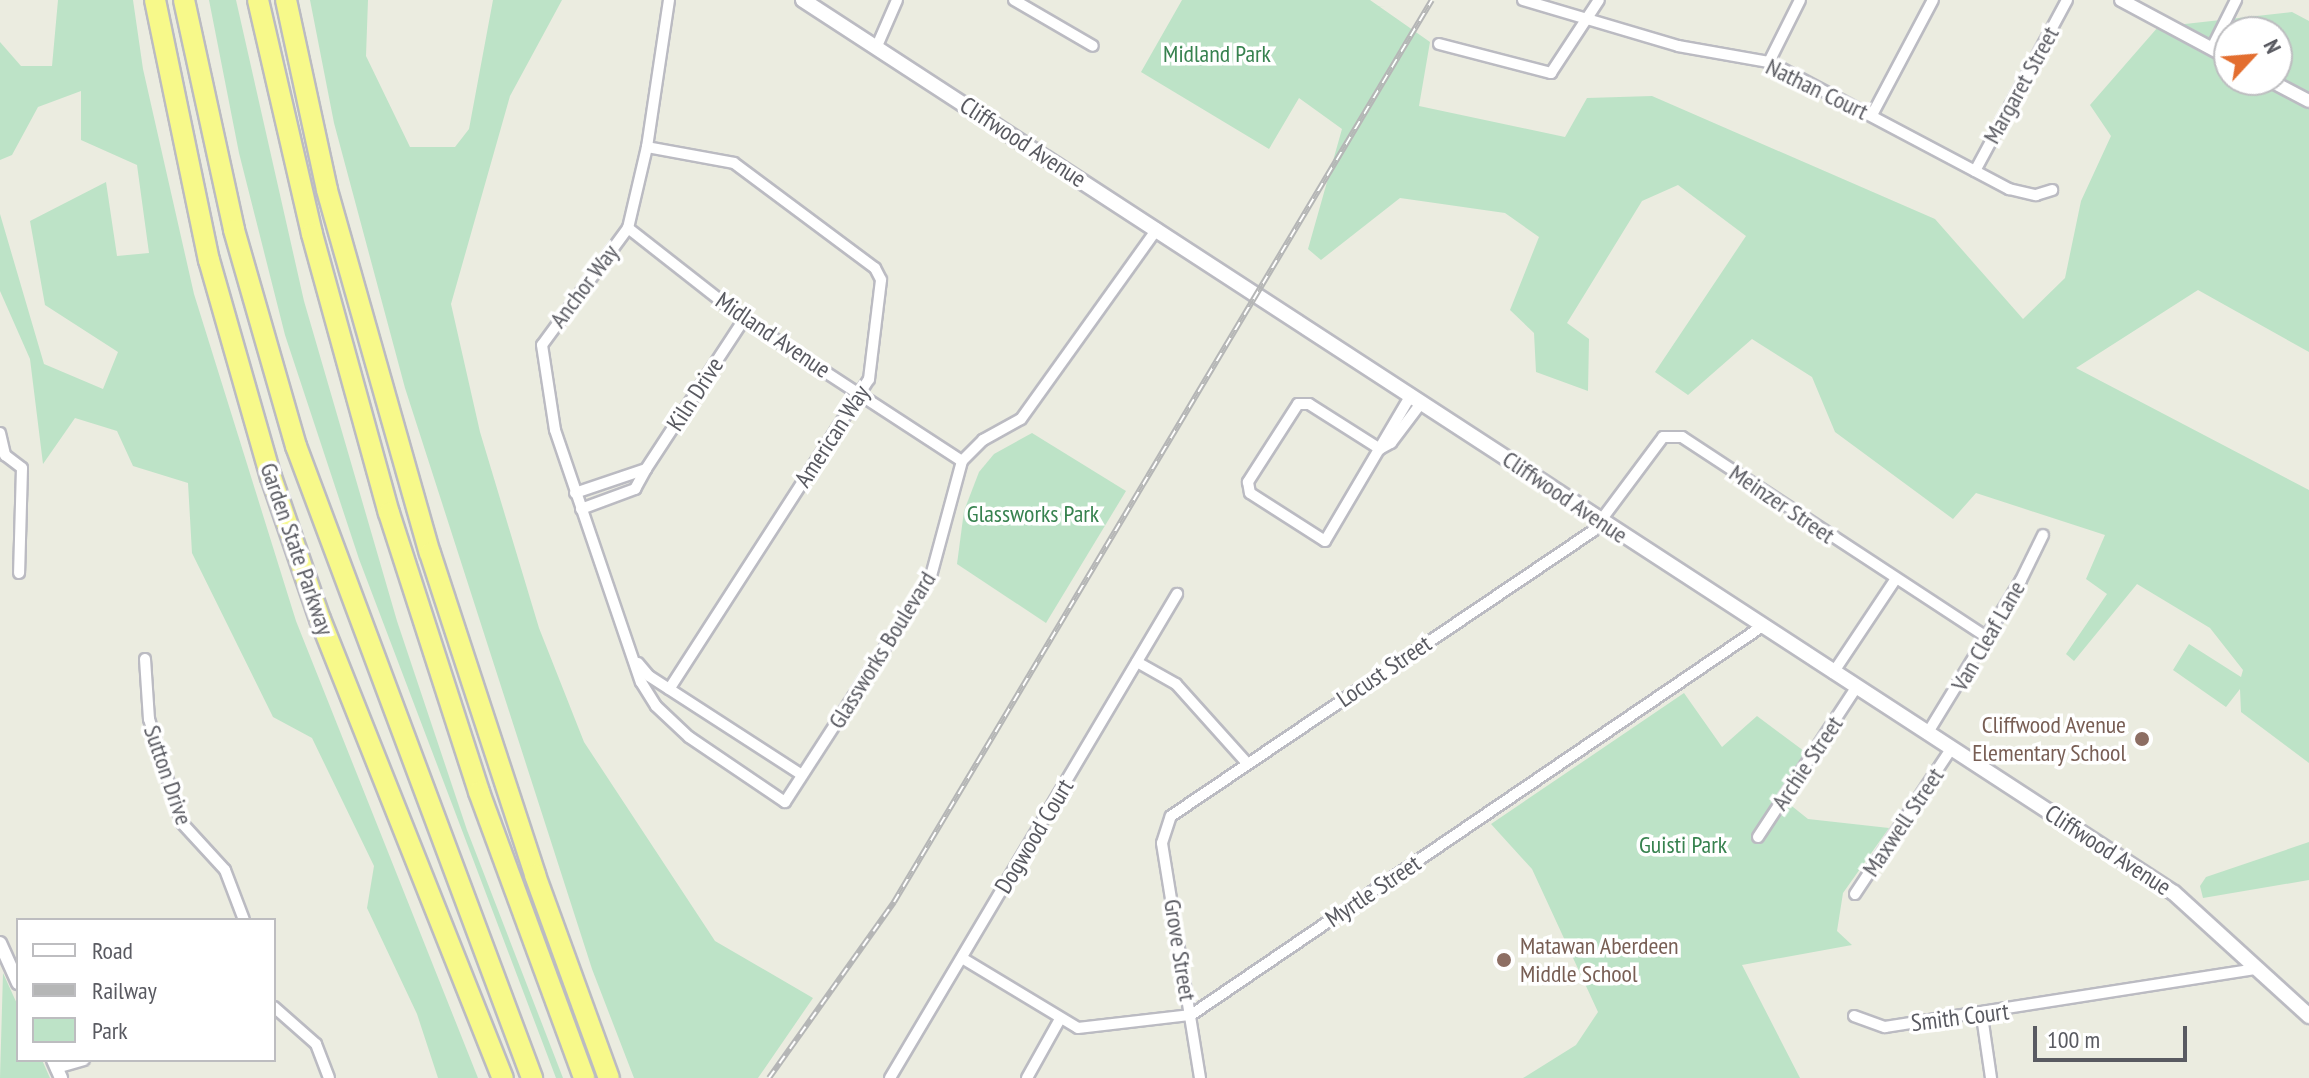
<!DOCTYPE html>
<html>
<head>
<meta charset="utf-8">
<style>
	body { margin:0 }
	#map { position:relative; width:2309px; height:1078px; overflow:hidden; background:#ebece0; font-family:"PT Sans Narrow",sans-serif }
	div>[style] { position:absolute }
	.green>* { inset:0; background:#bde3c7 }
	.roads { filter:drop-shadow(2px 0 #bbbbc2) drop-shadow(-2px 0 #bbbbc2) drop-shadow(0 2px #bbbbc2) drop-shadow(0 -2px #bbbbc2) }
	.minor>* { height:10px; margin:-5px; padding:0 5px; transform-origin:5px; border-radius:5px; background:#fff }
	.tertiary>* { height:12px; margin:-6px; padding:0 6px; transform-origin:6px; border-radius:6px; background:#fff }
	.secondary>* { height:14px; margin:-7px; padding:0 7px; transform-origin:7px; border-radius:7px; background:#fff }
	.motorway>* { height:20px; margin:-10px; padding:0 10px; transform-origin:10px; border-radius:10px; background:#f7f98a }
	.rail>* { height:6px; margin-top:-3px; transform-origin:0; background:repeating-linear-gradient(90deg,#fff 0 9px,#b5b6b6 0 18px); box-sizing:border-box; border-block:2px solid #b5b6b6 }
	.dots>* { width:22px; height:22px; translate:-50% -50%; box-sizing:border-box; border:4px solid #fff; border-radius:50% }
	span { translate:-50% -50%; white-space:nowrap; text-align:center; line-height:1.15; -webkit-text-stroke:7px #fff; paint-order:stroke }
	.park-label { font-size:24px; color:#37824f }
	.street-label { font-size:24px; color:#595a61 }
	.education-label { font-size:24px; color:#785e54 }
	.right { translate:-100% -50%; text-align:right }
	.left { translate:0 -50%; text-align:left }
	.legend { position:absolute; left:16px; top:918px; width:260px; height:144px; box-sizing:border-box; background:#fff; border:2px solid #bdbdc0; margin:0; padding:10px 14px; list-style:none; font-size:24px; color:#595a61 }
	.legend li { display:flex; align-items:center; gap:16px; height:40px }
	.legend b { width:40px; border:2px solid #bdbdc0 }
	.north { position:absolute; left:2213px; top:16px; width:80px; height:80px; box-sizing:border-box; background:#fff; border:2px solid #bdbdc0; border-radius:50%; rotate:64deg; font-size:22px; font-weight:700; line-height:32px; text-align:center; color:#595a61 }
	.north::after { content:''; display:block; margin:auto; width:28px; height:36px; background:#e36e2f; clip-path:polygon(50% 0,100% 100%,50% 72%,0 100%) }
	.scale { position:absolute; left:2033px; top:1026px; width:154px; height:36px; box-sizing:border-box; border:4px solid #595a61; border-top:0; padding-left:10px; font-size:24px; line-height:28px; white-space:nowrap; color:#595a61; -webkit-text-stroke:6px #fff; paint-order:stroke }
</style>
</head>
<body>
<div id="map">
	<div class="green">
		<i style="clip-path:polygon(58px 0,133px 0,143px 69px,194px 294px,296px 621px,478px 1078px,438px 1078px,417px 1014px,367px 908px,374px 866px,312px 738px,273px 717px,192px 553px,188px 483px,133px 466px,117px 431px,75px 418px,43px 464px,30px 359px,0 291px,0 214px,44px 364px,103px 389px,118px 352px,45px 305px,30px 221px,106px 182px,117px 256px,149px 253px,137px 165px,81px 140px,81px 91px,38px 107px,12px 155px,0 160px,0 42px,21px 66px,52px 66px)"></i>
		<i style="clip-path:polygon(209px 0,236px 0,304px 301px,397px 621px,467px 830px,563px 1078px,556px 1078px,359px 559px,285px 335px,239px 153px)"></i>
		<i style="clip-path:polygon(310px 0,368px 0,366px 56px,410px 147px,455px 147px,469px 129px,493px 0,562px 0,510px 96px,451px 304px,480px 432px,539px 628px,584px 742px,715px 941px,813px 998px,758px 1078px,634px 1078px,592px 969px,405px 388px,334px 123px)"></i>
		<i style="clip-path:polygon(evenodd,1182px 0,1370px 0,1430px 42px,1419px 106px,1565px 137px,1587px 98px,1652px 96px,1935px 219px,2023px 319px,2065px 278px,2081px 201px,2111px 136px,2090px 105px,2158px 27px,2292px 12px,2309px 21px,2309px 352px,2198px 290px,2076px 368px,2309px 490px,2309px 763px,2241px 712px,2240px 689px,2226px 707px,2173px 670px,2189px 644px,2241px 677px,2243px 670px,2210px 628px,2137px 584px,2074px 661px,2066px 654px,2107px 594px,2086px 579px,2105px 535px,1976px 493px,1953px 519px,1835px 432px,1812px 377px,1752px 339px,1688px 395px,1655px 372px,1746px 236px,1678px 185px,1642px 201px,1567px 323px,1589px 339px,1588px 391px,1536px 372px,1534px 333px,1510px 310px,1539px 237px,1505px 213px,1400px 198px,1321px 260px,1308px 249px,1342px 129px,1299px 98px,1269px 149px,1141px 72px,1182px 0,2229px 32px,2277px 32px,2277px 80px,2229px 80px,2229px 32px)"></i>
		<i style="clip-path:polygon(1032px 433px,1126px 491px,1046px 623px,957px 564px,964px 511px,979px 472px,994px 454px)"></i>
		<i style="clip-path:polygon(1684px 693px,1722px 747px,1757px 716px,1808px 754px,1778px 795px,1808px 819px,1889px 828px,1843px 893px,1837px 931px,1852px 945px,1742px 965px,1800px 1078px,1523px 1078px,1576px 1045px,1598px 1012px,1532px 869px,1491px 824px)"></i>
		<i style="clip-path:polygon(2309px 842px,2309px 880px,2203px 898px,2200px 886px,2206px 877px)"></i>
		<i style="clip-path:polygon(3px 973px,18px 1006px,18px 1060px,42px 1060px,50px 1078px,0 1078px)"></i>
	</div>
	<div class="roads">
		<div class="minor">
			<i style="left:669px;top:0;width:149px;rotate:98.5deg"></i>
			<i style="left:647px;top:147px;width:83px;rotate:103.2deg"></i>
			<i style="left:628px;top:228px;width:145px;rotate:126.3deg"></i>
			<i style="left:542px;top:345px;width:86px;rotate:81.3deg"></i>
			<i style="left:555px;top:430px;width:266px;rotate:71.2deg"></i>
			<i style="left:641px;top:682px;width:28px;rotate:58deg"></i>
			<i style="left:656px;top:706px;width:45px;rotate:43.2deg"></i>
			<i style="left:689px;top:737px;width:116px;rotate:34.1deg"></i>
			<i style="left:785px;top:802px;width:269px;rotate:-57.1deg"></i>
			<i style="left:931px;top:576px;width:119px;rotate:-74.9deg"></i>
			<i style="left:962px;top:461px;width:30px;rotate:-45deg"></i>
			<i style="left:983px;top:440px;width:43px;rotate:-28.9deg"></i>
			<i style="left:1021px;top:419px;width:234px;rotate:-54.4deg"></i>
			<i style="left:1014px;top:0;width:91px;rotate:30.2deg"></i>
			<i style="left:1523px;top:0;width:162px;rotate:16.5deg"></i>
			<i style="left:1678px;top:46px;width:92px;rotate:10deg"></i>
			<i style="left:1769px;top:62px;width:272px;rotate:27.9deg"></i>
			<i style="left:2009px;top:189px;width:28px;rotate:13deg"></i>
			<i style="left:2036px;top:195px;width:17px;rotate:-17deg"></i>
			<i style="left:1439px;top:44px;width:116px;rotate:14.5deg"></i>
			<i style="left:1551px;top:73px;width:87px;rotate:-56.7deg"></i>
			<i style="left:877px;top:46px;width:50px;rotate:-66.5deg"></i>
			<i style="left:2212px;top:48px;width:54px;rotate:-63.4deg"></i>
			<i style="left:1769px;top:62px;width:69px;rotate:-63.4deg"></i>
			<i style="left:1872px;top:115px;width:130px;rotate:-62.1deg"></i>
			<i style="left:647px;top:147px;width:88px;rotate:10.4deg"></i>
			<i style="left:734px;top:163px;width:176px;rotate:36.7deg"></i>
			<i style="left:875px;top:268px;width:13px;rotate:63deg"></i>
			<i style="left:881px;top:280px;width:100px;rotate:96.9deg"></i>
			<i style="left:869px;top:379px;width:369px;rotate:122.8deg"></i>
			<i style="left:1975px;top:171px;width:194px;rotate:-61.7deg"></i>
			<i style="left:628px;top:228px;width:147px;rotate:38.1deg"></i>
			<i style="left:744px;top:319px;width:260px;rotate:33.1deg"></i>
			<i style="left:0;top:433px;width:23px;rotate:77deg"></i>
			<i style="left:5px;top:455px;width:21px;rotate:37deg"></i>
			<i style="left:22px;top:468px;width:105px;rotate:91.6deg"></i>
			<i style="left:1380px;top:449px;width:84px;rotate:-147.6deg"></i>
			<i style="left:1309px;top:404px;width:11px;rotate:180deg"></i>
			<i style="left:1298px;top:404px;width:93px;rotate:122.7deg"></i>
			<i style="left:1248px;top:482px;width:11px;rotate:80deg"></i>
			<i style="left:1250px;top:493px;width:89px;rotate:32.6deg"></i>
			<i style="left:1325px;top:541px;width:169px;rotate:-59.5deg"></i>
			<i style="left:1380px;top:449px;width:13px;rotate:-29deg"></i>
			<i style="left:1391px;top:443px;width:51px;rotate:-52.9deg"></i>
			<i style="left:575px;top:493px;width:75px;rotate:-18.7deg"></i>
			<i style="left:646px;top:469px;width:179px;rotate:-56.8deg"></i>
			<i style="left:581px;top:509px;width:58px;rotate:-20.3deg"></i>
			<i style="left:635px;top:489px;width:23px;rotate:-61deg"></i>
			<i style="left:145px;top:659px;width:60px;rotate:86.2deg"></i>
			<i style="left:149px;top:719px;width:108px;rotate:72.7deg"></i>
			<i style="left:181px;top:822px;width:65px;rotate:47.5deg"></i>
			<i style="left:225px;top:870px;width:53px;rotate:69.2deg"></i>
			<i style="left:1137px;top:662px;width:45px;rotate:29.4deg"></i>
			<i style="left:1176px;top:684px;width:106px;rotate:48.1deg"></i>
			<i style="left:638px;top:663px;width:17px;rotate:50deg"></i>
			<i style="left:649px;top:676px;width:182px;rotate:32.9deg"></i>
			<i style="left:1833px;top:673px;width:112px;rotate:-56.3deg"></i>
			<i style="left:1927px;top:734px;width:180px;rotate:-58.6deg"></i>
			<i style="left:2021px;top:580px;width:50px;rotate:-63.9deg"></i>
			<i style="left:1758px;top:837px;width:178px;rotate:-56.7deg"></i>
			<i style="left:1855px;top:894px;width:174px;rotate:-56.5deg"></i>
			<i style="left:962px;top:958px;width:135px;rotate:31.1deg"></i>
			<i style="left:1078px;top:1028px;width:114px;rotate:-6.6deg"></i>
			<i style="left:1191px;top:1015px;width:690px;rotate:-34.24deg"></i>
			<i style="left:274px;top:1007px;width:56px;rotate:41.4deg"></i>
			<i style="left:316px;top:1044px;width:36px;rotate:69deg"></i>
			<i style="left:1854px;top:1016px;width:33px;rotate:20deg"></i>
			<i style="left:1885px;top:1027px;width:376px;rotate:-8.9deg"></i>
			<i style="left:1983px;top:1023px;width:56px;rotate:81.7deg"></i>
			<i style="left:56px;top:1068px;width:29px;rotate:-16deg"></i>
			<i style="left:890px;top:1078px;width:563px;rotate:-59.33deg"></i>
			<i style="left:1027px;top:1078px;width:68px;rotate:-60.8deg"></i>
			<i style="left:1200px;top:1078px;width:238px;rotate:-99.2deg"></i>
			<i style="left:1162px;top:843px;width:28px;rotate:-72deg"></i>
			<i style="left:1171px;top:816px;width:509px;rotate:-34.03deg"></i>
			<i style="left:1593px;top:531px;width:117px;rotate:-53.3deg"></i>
			<i style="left:1663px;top:437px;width:19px"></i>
			<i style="left:1682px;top:437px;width:366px;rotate:33.3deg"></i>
		</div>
		<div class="tertiary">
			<i style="left:2121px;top:0;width:123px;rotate:28.2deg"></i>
			<i style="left:2269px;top:80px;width:45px;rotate:27.7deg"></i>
			<i style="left:0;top:943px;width:44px;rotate:65.8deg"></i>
			<i style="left:53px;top:1060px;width:20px;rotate:66deg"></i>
		</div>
		<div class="secondary">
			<i style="left:803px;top:0;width:1636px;rotate:33.08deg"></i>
			<i style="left:2174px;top:893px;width:183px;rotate:42.3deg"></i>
		</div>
		<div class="motorway">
			<i style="left:155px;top:0;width:266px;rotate:78.3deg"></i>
			<i style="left:209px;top:260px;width:226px;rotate:74.1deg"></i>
			<i style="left:271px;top:477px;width:150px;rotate:71deg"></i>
			<i style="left:320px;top:619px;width:494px;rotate:68.3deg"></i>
			<i style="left:184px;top:0;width:235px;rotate:77.7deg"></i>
			<i style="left:234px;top:230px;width:225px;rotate:74deg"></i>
			<i style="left:296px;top:446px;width:675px;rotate:69.52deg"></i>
			<i style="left:258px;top:0;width:240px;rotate:77deg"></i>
			<i style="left:312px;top:234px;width:289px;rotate:74.6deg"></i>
			<i style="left:389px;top:513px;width:293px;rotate:72.1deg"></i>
			<i style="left:479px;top:792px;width:305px;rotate:69.8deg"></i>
			<i style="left:286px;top:0;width:194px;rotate:77.8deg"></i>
			<i style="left:327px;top:190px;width:377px;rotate:74.2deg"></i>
			<i style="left:430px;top:553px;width:339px;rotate:71.9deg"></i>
			<i style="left:535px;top:875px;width:216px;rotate:70deg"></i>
		</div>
	</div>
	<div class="rail">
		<i style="left:769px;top:1078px;width:216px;rotate:-54.6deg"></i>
		<i style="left:894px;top:902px;width:1050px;rotate:-59.19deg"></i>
	</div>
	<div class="dots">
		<i style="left:2142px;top:739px;background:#8d6e63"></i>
		<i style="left:1504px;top:960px;background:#8d6e63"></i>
	</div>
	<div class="park-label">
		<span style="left:1217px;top:54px">Midland Park</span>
		<span style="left:1033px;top:514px">Glassworks Park</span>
		<span style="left:1683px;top:845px">Guisti Park</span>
	</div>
	<div class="street-label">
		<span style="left:2021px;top:85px;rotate:-61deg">Margaret Street</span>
		<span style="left:1817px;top:89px;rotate:26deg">Nathan Court</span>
		<span style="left:1023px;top:142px;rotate:33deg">Cliffwood Avenue</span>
		<span style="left:584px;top:286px;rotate:-53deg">Anchor Way</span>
		<span style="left:773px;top:335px;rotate:34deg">Midland Avenue</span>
		<span style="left:695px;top:394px;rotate:-57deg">Kiln Drive</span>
		<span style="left:832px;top:436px;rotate:-57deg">American Way</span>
		<span style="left:1565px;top:497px;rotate:34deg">Cliffwood Avenue</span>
		<span style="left:1782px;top:504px;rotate:34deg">Meinzer Street</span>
		<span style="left:297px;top:549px;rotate:71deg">Garden State Parkway</span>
		<span style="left:1988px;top:636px;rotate:-60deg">Van Cleaf Lane</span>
		<span style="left:882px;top:650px;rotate:-58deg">Glassworks Boulevard</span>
		<span style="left:1384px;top:671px;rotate:-34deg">Locust Street</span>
		<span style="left:1807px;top:763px;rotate:-56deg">Archie Street</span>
		<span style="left:168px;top:775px;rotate:71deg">Sutton Drive</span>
		<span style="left:1903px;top:822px;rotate:-56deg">Maxwell Street</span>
		<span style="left:1034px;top:836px;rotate:-59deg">Dogwood Court</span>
		<span style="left:2108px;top:850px;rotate:33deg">Cliffwood Avenue</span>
		<span style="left:1373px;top:891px;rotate:-34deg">Myrtle Street</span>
		<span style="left:1180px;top:950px;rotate:81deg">Grove Street</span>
		<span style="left:1960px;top:1017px;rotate:-7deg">Smith Court</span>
	</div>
	<div class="education-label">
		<span class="right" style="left:2126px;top:739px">Cliffwood Avenue<br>Elementary School</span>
		<span class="left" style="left:1520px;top:960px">Matawan Aberdeen<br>Middle School</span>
	</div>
	<ul class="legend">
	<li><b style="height:10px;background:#fff"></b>Road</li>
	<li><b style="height:10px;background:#b5b6b6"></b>Railway</li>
	<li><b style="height:22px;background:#bde3c7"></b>Park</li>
	</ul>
	<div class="north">N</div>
	<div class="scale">100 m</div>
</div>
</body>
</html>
